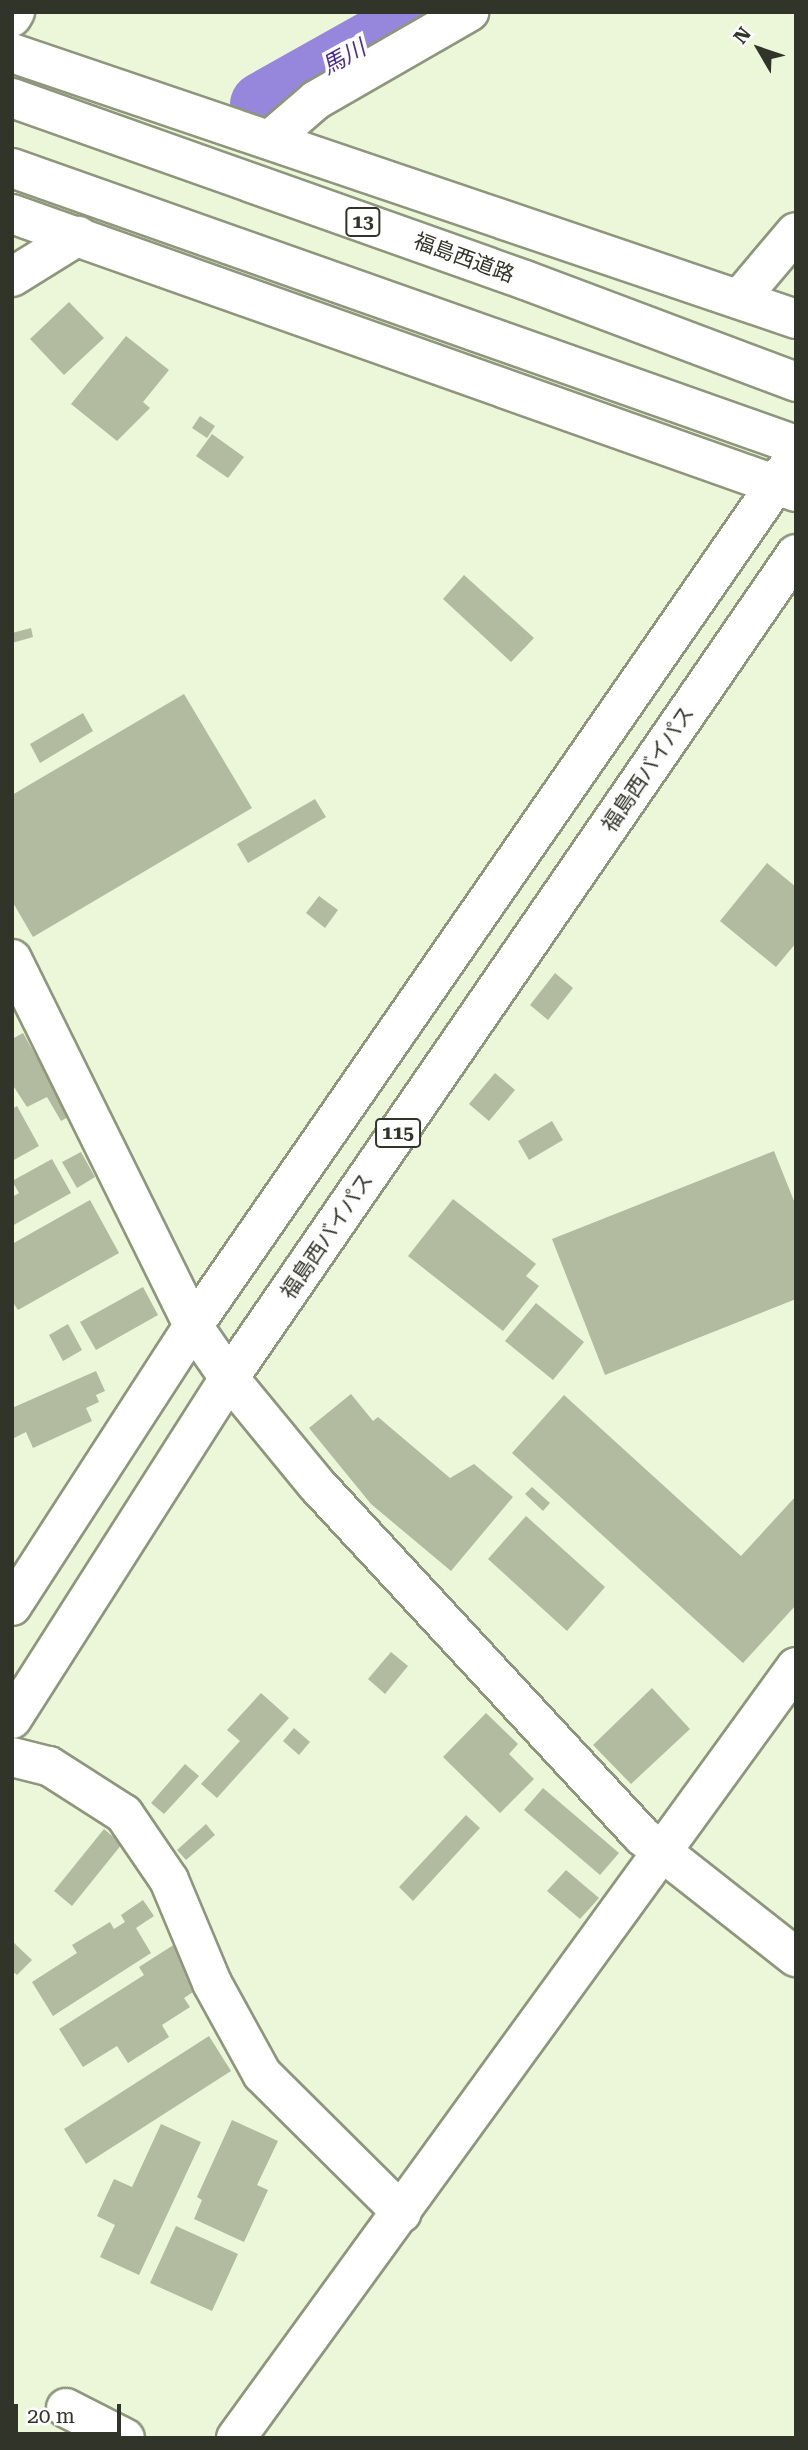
<!DOCTYPE html>
<html>
<head>
<meta charset="utf-8">
<style>
	body { margin:0 }
	#map { position:relative; width:808px; height:2450px; overflow:hidden; background:#ecf6d9; font-family:"Roboto Serif","Noto Sans JP",serif }
	div>[style] { position:absolute }
	.river>* { height:65px; margin:-32.5px; padding:0 32.5px; transform-origin:32.5px; border-radius:32.5px; background:#9787dc }
	.building>* { inset:0; background:#b2bba0 }
	.roads { filter:drop-shadow(2px 0 #8e967c) drop-shadow(-2px 0 #8e967c) drop-shadow(0 2px #8e967c) drop-shadow(0 -2px #8e967c) }
	.minor>* { height:38px; margin:-19px; padding:0 19px; transform-origin:19px; border-radius:19px; background:#fff }
	.highway>* { height:38px; margin:-19px; padding:0 19px; transform-origin:19px; border-radius:19px; background:#fff }
	span { translate:-50% -50%; white-space:nowrap; text-align:center; line-height:1.15; -webkit-text-stroke:7px #fefefe; paint-order:stroke }
	.shield-label span { padding:2px 5px; background:#fefefe; border:2px solid; border-radius:5px; -webkit-text-stroke-width:0 }
	.shield-label { font-size:19px; color:#313429; font-weight:700 }
	.street-label { font-size:21px; color:#313429 }
	.water-label { font-size:23px; color:#4d3093; font-style:italic }
	.frame { position:absolute; inset:0; border:14px solid #313429; pointer-events:none }
	.north { position:absolute; left:724px; top:14px; width:70px; height:70px; -webkit-text-stroke:5px #fefefe; paint-order:stroke; rotate:309deg; font-size:19px; font-weight:700; line-height:28px; text-align:center; color:#313429 }
	.north::after { content:''; display:block; margin:auto; width:24px; height:32px; background:#313429; clip-path:polygon(50% 0,100% 100%,50% 72%,0 100%) }
	.scale { position:absolute; left:14px; top:2404px; width:107px; height:32px; box-sizing:border-box; border:4px solid #313429; border-top:0; padding-left:9px; font-size:21px; line-height:24px; white-space:nowrap; color:#313429; -webkit-text-stroke:5px #fefefe; paint-order:stroke }
</style>
</head>
<body>
<div id="map">
	<div class="river">
		<i style="left:262px;top:104px;width:188px;rotate:-29.3deg"></i>
	</div>
	<div class="building">
		<i style="clip-path:polygon(69px 302px,104px 338px,64px 375px,30px 339px)"></i>
		<i style="clip-path:polygon(126px 336px,169px 370px,143px 402px,150px 408px,117px 441px,71px 404px)"></i>
		<i style="clip-path:polygon(200px 416px,215px 426px,207px 438px,192px 428px)"></i>
		<i style="clip-path:polygon(212px 434px,244px 457px,228px 478px,196px 456px)"></i>
		<i style="clip-path:polygon(464px 575px,534px 638px,511px 662px,443px 599px)"></i>
		<i style="clip-path:polygon(31px 628px,33px 637px,12px 643px,12px 633px)"></i>
		<i style="clip-path:polygon(184px 694px,252px 808px,33px 937px,12px 901px,12px 795px)"></i>
		<i style="clip-path:polygon(83px 713px,93px 731px,40px 763px,30px 744px)"></i>
		<i style="clip-path:polygon(315px 799px,326px 817px,248px 863px,237px 844px)"></i>
		<i style="clip-path:polygon(767px 863px,796px 887px,796px 943px,776px 967px,720px 921px)"></i>
		<i style="clip-path:polygon(319px 896px,338px 910px,325px 928px,306px 913px)"></i>
		<i style="clip-path:polygon(555px 973px,573px 988px,548px 1020px,530px 1005px)"></i>
		<i style="clip-path:polygon(23px 1033px,70px 1116px,61px 1121px,47px 1097px,27px 1107px,12px 1084px,12px 1039px)"></i>
		<i style="clip-path:polygon(495px 1073px,515px 1090px,489px 1121px,469px 1104px)"></i>
		<i style="clip-path:polygon(17px 1106px,39px 1146px,12px 1161px,12px 1109px)"></i>
		<i style="clip-path:polygon(552px 1121px,563px 1140px,529px 1160px,518px 1141px)"></i>
		<i style="clip-path:polygon(774px 1151px,796px 1206px,796px 1299px,605px 1375px,552px 1239px)"></i>
		<i style="clip-path:polygon(81px 1152px,95px 1177px,77px 1188px,62px 1162px)"></i>
		<i style="clip-path:polygon(52px 1159px,71px 1193px,12px 1226px,12px 1197px,19px 1193px,12px 1181px)"></i>
		<i style="clip-path:polygon(453px 1199px,536px 1264px,526px 1276px,539px 1286px,503px 1331px,408px 1256px)"></i>
		<i style="clip-path:polygon(90px 1200px,119px 1253px,18px 1310px,12px 1301px,12px 1244px)"></i>
		<i style="clip-path:polygon(143px 1287px,158px 1315px,96px 1350px,80px 1322px)"></i>
		<i style="clip-path:polygon(536px 1303px,584px 1342px,553px 1380px,505px 1341px)"></i>
		<i style="clip-path:polygon(68px 1324px,82px 1350px,63px 1361px,49px 1335px)"></i>
		<i style="clip-path:polygon(96px 1371px,105px 1391px,96px 1395px,99px 1402px,86px 1408px,92px 1421px,33px 1448px,26px 1432px,12px 1439px,12px 1408px)"></i>
		<i style="clip-path:polygon(351px 1394px,373px 1421px,378px 1417px,450px 1478px,474px 1464px,513px 1497px,451px 1571px,371px 1504px,309px 1428px)"></i>
		<i style="clip-path:polygon(564px 1395px,741px 1556px,796px 1496px,796px 1605px,743px 1663px,512px 1453px)"></i>
		<i style="clip-path:polygon(532px 1487px,550px 1503px,543px 1511px,525px 1494px)"></i>
		<i style="clip-path:polygon(526px 1516px,605px 1587px,567px 1631px,488px 1559px)"></i>
		<i style="clip-path:polygon(391px 1652px,408px 1666px,385px 1694px,368px 1679px)"></i>
		<i style="clip-path:polygon(652px 1688px,690px 1729px,631px 1784px,593px 1745px)"></i>
		<i style="clip-path:polygon(261px 1693px,289px 1718px,217px 1798px,201px 1784px,240px 1741px,227px 1730px)"></i>
		<i style="clip-path:polygon(486px 1713px,518px 1744px,509px 1754px,534px 1779px,500px 1813px,443px 1757px)"></i>
		<i style="clip-path:polygon(294px 1728px,310px 1742px,299px 1755px,283px 1741px)"></i>
		<i style="clip-path:polygon(185px 1764px,199px 1776px,164px 1814px,151px 1803px)"></i>
		<i style="clip-path:polygon(543px 1788px,619px 1853px,600px 1875px,524px 1810px)"></i>
		<i style="clip-path:polygon(466px 1815px,480px 1828px,413px 1901px,399px 1887px)"></i>
		<i style="clip-path:polygon(206px 1824px,215px 1835px,186px 1860px,177px 1850px)"></i>
		<i style="clip-path:polygon(104px 1829px,122px 1844px,72px 1906px,54px 1891px)"></i>
		<i style="clip-path:polygon(566px 1870px,599px 1898px,580px 1919px,547px 1891px)"></i>
		<i style="clip-path:polygon(143px 1900px,154px 1916px,136px 1928px,151px 1953px,53px 2016px,32px 1982px,77px 1953px,72px 1945px,110px 1922px,114px 1929px,125px 1922px,121px 1915px)"></i>
		<i style="clip-path:polygon(12px 1941px,32px 1960px,17px 1975px,12px 1971px)"></i>
		<i style="clip-path:polygon(175px 1944px,196px 1990px,184px 1998px,190px 2007px,162px 2025px,169px 2037px,128px 2063px,117px 2046px,83px 2067px,59px 2029px,144px 1975px,139px 1967px)"></i>
		<i style="clip-path:polygon(209px 2036px,231px 2071px,86px 2164px,64px 2129px)"></i>
		<i style="clip-path:polygon(232px 2120px,278px 2141px,257px 2185px,268px 2190px,244px 2242px,194px 2219px,202px 2200px,197px 2197px)"></i>
		<i style="clip-path:polygon(161px 2124px,201px 2142px,139px 2275px,100px 2257px,115px 2225px,97px 2216px,114px 2179px,132px 2187px)"></i>
		<i style="clip-path:polygon(176px 2226px,238px 2254px,212px 2311px,150px 2283px)"></i>
	</div>
	<div class="roads">
		<div class="minor">
			<i style="left:12px;top:17px;width:6px;rotate:-59deg"></i>
			<i style="left:272px;top:138px;width:58px;rotate:-40.8deg"></i>
			<i style="left:316px;top:100px;width:177px;rotate:-29.9deg"></i>
			<i style="left:12px;top:277px;width:78px;rotate:-31.8deg"></i>
			<i style="left:741px;top:297px;width:85px;rotate:-49.8deg"></i>
			<i style="left:12px;top:959px;width:409px;rotate:63.7deg"></i>
			<i style="left:193px;top:1326px;width:63px;rotate:55.3deg"></i>
			<i style="left:229px;top:1378px;width:139px;rotate:50.6deg"></i>
			<i style="left:317px;top:1485px;width:478px;rotate:47.2deg"></i>
			<i style="left:642px;top:1836px;width:196px;rotate:38.2deg"></i>
			<i style="left:12px;top:1757px;width:38px;rotate:14deg"></i>
			<i style="left:49px;top:1766px;width:89px;rotate:32.6deg"></i>
			<i style="left:124px;top:1814px;width:80px;rotate:55.7deg"></i>
			<i style="left:169px;top:1880px;width:112px;rotate:67.3deg"></i>
			<i style="left:212px;top:1983px;width:104px;rotate:61.2deg"></i>
			<i style="left:262px;top:2074px;width:197px;rotate:44.8deg"></i>
			<i style="left:66px;top:2408px;width:66px;rotate:27deg"></i>
			<i style="left:236px;top:2438px;width:953px;rotate:-54.01deg"></i>
		</div>
		<div class="highway">
			<i style="left:12px;top:53px;width:828px;rotate:18.74deg"></i>
			<i style="left:12px;top:98px;width:544px;rotate:19.53deg"></i>
			<i style="left:525px;top:280px;width:290px;rotate:20.6deg"></i>
			<i style="left:12px;top:168px;width:831px;rotate:19.46deg"></i>
			<i style="left:12px;top:214px;width:832px;rotate:19.52deg"></i>
			<i style="left:12px;top:1606px;width:333px;rotate:-57.1deg"></i>
			<i style="left:193px;top:1326px;width:1059px;rotate:-55.3deg"></i>
			<i style="left:12px;top:1719px;width:404px;rotate:-57.5deg"></i>
			<i style="left:229px;top:1378px;width:1000px;rotate:-55.47deg"></i>
		</div>
	</div>
	<div class="shield-label">
		<span style="left:363px;top:222px">13</span>
		<span style="left:398px;top:1133px">115</span>
	</div>
	<div class="street-label">
		<span style="left:464px;top:258px;rotate:20deg">福島西道路</span>
		<span style="left:648px;top:769px;rotate:-56deg">福島西バイパス</span>
		<span style="left:327px;top:1236px;rotate:-56deg">福島西バイパス</span>
	</div>
	<div class="water-label">
		<span style="left:344px;top:58px;rotate:-29deg">馬川</span>
	</div>
	<div class="frame"></div>
	<div class="north">N</div>
	<div class="scale">20 m</div>
</div>
</body>
</html>
